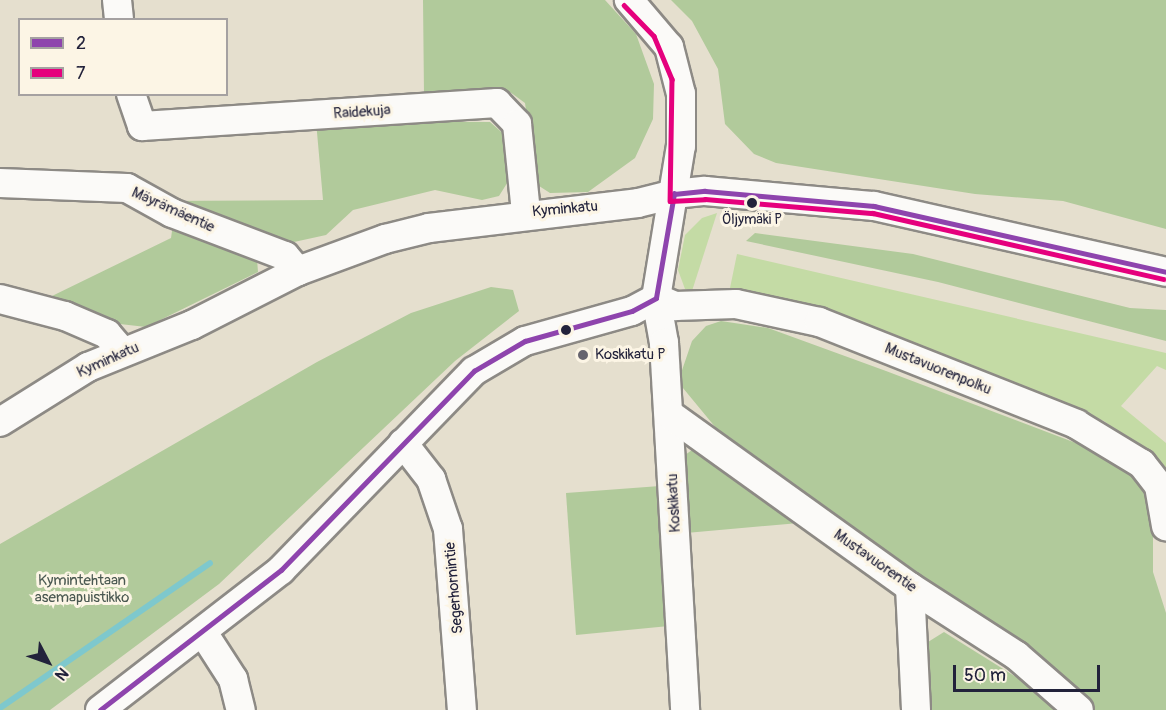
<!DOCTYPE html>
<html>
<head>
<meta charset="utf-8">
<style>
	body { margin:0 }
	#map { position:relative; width:1166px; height:710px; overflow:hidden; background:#e5dfce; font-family:Pangolin,sans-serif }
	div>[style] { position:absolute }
	.green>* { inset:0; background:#c4dba5 }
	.forest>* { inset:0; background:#b1ca9b }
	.stream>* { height:6px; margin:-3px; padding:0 3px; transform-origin:3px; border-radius:3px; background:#7ec8cd }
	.roads { filter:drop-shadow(2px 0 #8d8a85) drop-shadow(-2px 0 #8d8a85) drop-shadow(0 2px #8d8a85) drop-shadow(0 -2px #8d8a85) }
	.minor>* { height:28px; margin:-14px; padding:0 14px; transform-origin:14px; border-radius:14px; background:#fbfaf8 }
	.bus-1>* { height:4.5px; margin:-2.25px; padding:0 2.25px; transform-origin:2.25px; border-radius:2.25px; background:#8e44ad }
	.bus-2>* { height:4.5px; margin:-2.25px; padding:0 2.25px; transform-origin:2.25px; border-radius:2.25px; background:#e5007d }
	.dots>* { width:16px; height:16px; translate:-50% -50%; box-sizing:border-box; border:3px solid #fcf5e5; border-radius:50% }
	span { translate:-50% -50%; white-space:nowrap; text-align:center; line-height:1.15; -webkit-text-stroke:6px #fcf5e5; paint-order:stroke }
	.bus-label { font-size:14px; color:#22223b }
	.street-label { font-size:15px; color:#22223b }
	.poi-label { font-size:15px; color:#22223b }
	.left { translate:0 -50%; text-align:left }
	.park-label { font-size:15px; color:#4a5851 }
	.legend { position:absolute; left:18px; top:18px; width:210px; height:78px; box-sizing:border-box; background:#fcf5e5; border:2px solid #a5a1a1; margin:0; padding:8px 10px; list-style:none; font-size:18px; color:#22223b }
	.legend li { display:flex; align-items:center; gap:12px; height:30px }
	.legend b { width:30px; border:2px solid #a5a1a1 }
	.north { position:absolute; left:18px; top:632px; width:60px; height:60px; -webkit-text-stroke:4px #fcf5e5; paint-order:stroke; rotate:131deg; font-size:16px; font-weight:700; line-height:24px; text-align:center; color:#22223b }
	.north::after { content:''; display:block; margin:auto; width:21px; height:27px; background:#22223b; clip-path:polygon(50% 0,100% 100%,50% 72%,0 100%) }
	.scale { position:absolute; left:953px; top:665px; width:147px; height:27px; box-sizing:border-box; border:3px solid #22223b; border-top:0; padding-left:8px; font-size:18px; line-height:21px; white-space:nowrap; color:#22223b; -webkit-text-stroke:4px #fcf5e5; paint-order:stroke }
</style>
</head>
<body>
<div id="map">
	<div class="green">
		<i style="clip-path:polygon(717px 213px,692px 291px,685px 289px,678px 270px,685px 235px,702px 218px)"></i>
		<i style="clip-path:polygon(737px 254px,1166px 353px,1166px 370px,1157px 366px,1121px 406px,1166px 443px,1166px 468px,1104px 421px,794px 302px,730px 288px)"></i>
	</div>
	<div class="forest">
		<i style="clip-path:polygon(423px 0,605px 0,636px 34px,654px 84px,653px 119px,635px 158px,588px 192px,550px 193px,536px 184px,525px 103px,510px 92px,424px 95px)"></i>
		<i style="clip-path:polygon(671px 0,1166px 0,1166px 229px,1063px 201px,975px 194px,776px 163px,754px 154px,725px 124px,718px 69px,692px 21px)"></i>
		<i style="clip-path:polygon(316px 121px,490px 122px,507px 137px,511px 177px,499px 196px,482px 200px,435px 190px,353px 210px,326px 235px,294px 242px,159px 201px,323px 200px)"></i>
		<i style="clip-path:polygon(173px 224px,257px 259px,258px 272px,146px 327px,120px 324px,52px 296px,171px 238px)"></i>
		<i style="clip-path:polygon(755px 233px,913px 254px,1130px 308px,1166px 310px,1166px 341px,938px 282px,746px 241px)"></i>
		<i style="clip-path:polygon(491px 287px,513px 290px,519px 311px,455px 361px,219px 584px,50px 710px,0 710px,0 544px,317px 362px,411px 313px)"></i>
		<i style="clip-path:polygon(721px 321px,768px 328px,886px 371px,1097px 451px,1124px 470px,1142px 486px,1153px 512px,1153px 572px,1166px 613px,1166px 710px,1092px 710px,1069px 682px,716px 428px,678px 382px,692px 341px,706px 326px)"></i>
		<i style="clip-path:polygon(696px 447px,799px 523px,686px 533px,681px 458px)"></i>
		<i style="clip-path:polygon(660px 486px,669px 626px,576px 635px,566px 493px)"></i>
		<i style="clip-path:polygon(944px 632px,1021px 680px,1056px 710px,931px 710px,928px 642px)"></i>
	</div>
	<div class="stream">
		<i style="left:0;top:708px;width:255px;rotate:-34.6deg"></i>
	</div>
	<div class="roads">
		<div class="minor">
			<i style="left:117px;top:0;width:20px;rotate:84deg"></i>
			<i style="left:131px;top:94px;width:34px;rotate:71deg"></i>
			<i style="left:142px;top:126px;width:356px;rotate:-3.7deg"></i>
			<i style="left:497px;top:103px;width:29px;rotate:46deg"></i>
			<i style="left:517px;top:124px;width:89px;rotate:84.2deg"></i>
			<i style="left:0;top:183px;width:127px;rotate:2.3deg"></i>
			<i style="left:127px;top:188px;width:51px;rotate:29.1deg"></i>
			<i style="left:172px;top:213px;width:121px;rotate:20.8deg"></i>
			<i style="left:285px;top:256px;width:20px;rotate:49deg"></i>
			<i style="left:656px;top:298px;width:21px;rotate:23deg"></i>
			<i style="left:675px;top:306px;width:61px;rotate:-1.9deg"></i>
			<i style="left:736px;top:304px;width:85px;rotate:12.2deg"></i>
			<i style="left:819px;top:322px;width:277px;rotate:21.6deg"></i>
			<i style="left:1076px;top:424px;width:77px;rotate:31.2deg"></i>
			<i style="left:1142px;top:464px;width:28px;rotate:52deg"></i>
			<i style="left:1159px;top:486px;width:41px;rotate:80.1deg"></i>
			<i style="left:656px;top:298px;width:46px;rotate:79.9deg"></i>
			<i style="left:664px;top:343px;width:368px;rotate:86.7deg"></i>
			<i style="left:0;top:299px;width:67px;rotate:14.7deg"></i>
			<i style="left:65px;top:316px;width:46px;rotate:23.2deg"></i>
			<i style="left:107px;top:334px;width:23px;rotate:49deg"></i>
			<i style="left:669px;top:414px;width:297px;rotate:35.7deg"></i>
			<i style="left:910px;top:587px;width:127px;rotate:32.8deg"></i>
			<i style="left:1017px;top:656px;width:82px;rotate:41.1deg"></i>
			<i style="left:0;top:422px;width:104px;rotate:-32deg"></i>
			<i style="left:88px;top:367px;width:112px;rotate:-22deg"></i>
			<i style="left:192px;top:325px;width:119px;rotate:-27deg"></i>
			<i style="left:298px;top:271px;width:93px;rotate:-20.2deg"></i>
			<i style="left:385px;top:239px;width:45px;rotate:-14deg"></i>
			<i style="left:429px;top:228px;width:210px;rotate:-6.8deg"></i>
			<i style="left:638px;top:203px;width:37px;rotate:-14deg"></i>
			<i style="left:674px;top:194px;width:31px;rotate:-6deg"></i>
			<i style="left:705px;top:191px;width:170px;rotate:5.1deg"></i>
			<i style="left:874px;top:206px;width:299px;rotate:12.7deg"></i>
			<i style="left:403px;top:443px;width:46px;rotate:52.1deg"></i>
			<i style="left:431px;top:479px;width:53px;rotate:71.2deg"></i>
			<i style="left:448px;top:529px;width:182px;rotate:85.6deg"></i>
			<i style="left:910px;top:587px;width:123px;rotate:87.2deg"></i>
			<i style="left:204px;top:634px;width:54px;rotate:57.2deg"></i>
			<i style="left:233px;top:679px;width:32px;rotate:76deg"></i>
			<i style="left:100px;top:710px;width:229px;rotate:-37.7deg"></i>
			<i style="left:281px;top:570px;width:277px;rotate:-45.9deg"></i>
			<i style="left:474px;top:371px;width:59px;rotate:-30.5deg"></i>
			<i style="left:525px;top:341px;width:111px;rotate:-15.7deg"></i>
			<i style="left:632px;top:311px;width:27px;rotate:-28deg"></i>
			<i style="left:656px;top:298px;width:154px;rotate:-80.7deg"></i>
			<i style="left:681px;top:146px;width:52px;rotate:-90deg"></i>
			<i style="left:681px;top:94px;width:49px;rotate:-104.3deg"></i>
			<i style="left:669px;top:47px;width:62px;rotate:-130.4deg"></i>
		</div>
	</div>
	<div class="bus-1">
		<i style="left:100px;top:710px;width:229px;rotate:-37.7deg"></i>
		<i style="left:281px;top:570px;width:277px;rotate:-45.9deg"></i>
		<i style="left:474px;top:371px;width:59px;rotate:-30.5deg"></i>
		<i style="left:525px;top:341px;width:111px;rotate:-15.7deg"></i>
		<i style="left:632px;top:311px;width:27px;rotate:-28deg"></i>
		<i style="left:656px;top:298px;width:106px;rotate:-80.2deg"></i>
		<i style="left:674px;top:194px;width:31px;rotate:-6deg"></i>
		<i style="left:705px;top:191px;width:170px;rotate:5.1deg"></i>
		<i style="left:874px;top:206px;width:299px;rotate:12.7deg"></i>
	</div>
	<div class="bus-2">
		<i style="left:624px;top:5px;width:43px;rotate:45.9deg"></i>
		<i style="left:654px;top:36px;width:47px;rotate:67.3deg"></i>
		<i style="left:672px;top:79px;width:122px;rotate:90.9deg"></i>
		<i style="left:670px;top:201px;width:35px;rotate:-3deg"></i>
		<i style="left:705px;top:199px;width:169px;rotate:4.8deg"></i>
		<i style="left:873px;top:213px;width:298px;rotate:12.8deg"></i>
	</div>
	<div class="dots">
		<i style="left:752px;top:203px;background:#22223b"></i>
		<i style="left:566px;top:330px;background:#22223b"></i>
		<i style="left:583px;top:355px;background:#66646e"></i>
	</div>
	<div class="bus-label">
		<span style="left:752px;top:220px">Öljymäki P</span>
	</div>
	<div class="street-label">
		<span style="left:362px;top:112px;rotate:-4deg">Raidekuja</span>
		<span style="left:565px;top:209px;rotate:-5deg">Kyminkatu</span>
		<span style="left:173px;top:210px;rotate:24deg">Mäyrämäentie</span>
		<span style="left:108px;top:360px;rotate:-24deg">Kyminkatu</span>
		<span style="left:938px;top:369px;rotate:22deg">Mustavuorenpolku</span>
		<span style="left:674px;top:503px;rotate:-93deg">Koskikatu</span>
		<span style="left:875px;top:561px;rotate:35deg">Mustavuorentie</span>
		<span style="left:454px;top:588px;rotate:-95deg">Segerhornintie</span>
	</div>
	<div class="poi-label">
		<span class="left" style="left:595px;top:355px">Koskikatu P</span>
	</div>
	<div class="park-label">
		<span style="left:82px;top:589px">Kymintehtaan<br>asemapuistikko</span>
	</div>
	<ul class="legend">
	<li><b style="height:8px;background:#8e44ad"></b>2</li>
	<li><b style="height:8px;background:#e5007d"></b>7</li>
	</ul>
	<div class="north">N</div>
	<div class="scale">50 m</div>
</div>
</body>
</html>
